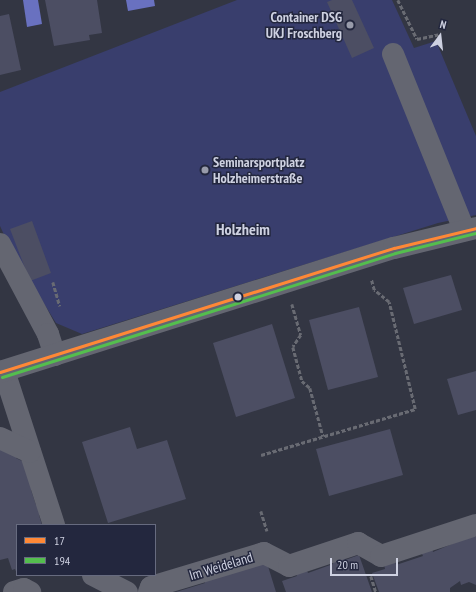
<!DOCTYPE html>
<html>
<head>
<meta charset="utf-8">
<style>
	body { margin:0 }
	#map { position:relative; width:476px; height:592px; overflow:hidden; background:#333643; font-family:"PT Sans Narrow",sans-serif }
	div>[style] { position:absolute }
	.green>* { inset:0; background:#393e6d }
	.water>* { inset:0; background:#6971c0 }
	.building>* { inset:0; background:#4c4e63 }
	.path>* { height:2.5px; margin-top:-1.25px; transform-origin:0; background:repeating-linear-gradient(90deg,#696b73 0 4px,transparent 0 6px) }
	.minor>* { height:22px; margin:-11px; padding:0 11px; transform-origin:11px; border-radius:11px; background:#646671 }
	.bus-1>* { height:3px; margin:-1.5px; padding:0 1.5px; transform-origin:1.5px; border-radius:1.5px; background:#ff8836 }
	.bus-2>* { height:3px; margin:-1.5px; padding:0 1.5px; transform-origin:1.5px; border-radius:1.5px; background:#54be4e }
	.dots>* { width:11px; height:11px; translate:-50% -50%; box-sizing:border-box; border:2px solid #23273e; border-radius:50% }
	span { translate:-50% -50%; white-space:nowrap; text-align:center; line-height:1.15; -webkit-text-stroke:3px #23273e; paint-order:stroke }
	.poi-label { font-size:14px; color:#ced1e1; font-weight:700 }
	.right { translate:-100% -50%; text-align:right }
	.left { translate:0 -50%; text-align:left }
	.street-label { font-size:14px; color:#ced1e1 }
	.quarter-label { font-size:16px; color:#ced1e1; font-weight:700 }
	.legend { position:absolute; left:16px; top:524px; width:140px; height:52px; box-sizing:border-box; background:#23273e; border:1px solid #676b7f; margin:0; padding:5px 7px; list-style:none; font-size:12px; color:#ced1e1 }
	.legend li { display:flex; align-items:center; gap:8px; height:20px }
	.legend b { width:20px; border:1px solid #676b7f }
	.north { position:absolute; left:420px; top:16px; width:40px; height:40px; -webkit-text-stroke:3px #23273e; paint-order:stroke; rotate:15deg; font-size:11px; font-weight:700; line-height:16px; text-align:center; color:#ced1e1 }
	.north::after { content:''; display:block; margin:auto; width:14px; height:18px; background:#ced1e1; clip-path:polygon(50% 0,100% 100%,50% 72%,0 100%) }
	.scale { position:absolute; left:330px; top:558px; width:68px; height:18px; box-sizing:border-box; border:2px solid #ced1e1; border-top:0; padding-left:5px; font-size:12px; line-height:14px; white-space:nowrap; color:#ced1e1; -webkit-text-stroke:3px #23273e; paint-order:stroke }
</style>
</head>
<body>
<div id="map">
	<div class="green">
		<i style="clip-path:polygon(237px 0,392px 0,414px 48px,436px 41px,476px 136px,476px 215px,438px 223px,82px 334px,56px 323px,12px 252px,0 226px,0 92px)"></i>
	</div>
	<div class="water">
		<i style="clip-path:polygon(23px 0,38px 0,42px 24px,27px 27px)"></i>
		<i style="clip-path:polygon(126px 0,154px 0,155px 6px,128px 11px)"></i>
	</div>
	<div class="building">
		<i style="clip-path:polygon(45px 0,97px 0,102px 33px,89px 35px,90px 40px,54px 46px)"></i>
		<i style="clip-path:polygon(332px 0,352px 0,374px 48px,352px 58px,327px 2px)"></i>
		<i style="clip-path:polygon(9px 14px,21px 70px,0 75px,0 16px)"></i>
		<i style="clip-path:polygon(32px 221px,51px 273px,30px 281px,10px 229px)"></i>
		<i style="clip-path:polygon(451px 275px,462px 310px,414px 324px,403px 288px)"></i>
		<i style="clip-path:polygon(359px 307px,378px 377px,328px 390px,309px 320px)"></i>
		<i style="clip-path:polygon(272px 324px,295px 398px,236px 417px,213px 343px)"></i>
		<i style="clip-path:polygon(476px 371px,476px 410px,458px 415px,447px 379px)"></i>
		<i style="clip-path:polygon(130px 427px,137px 449px,167px 440px,186px 499px,108px 523px,82px 442px)"></i>
		<i style="clip-path:polygon(390px 429px,403px 475px,329px 496px,316px 449px)"></i>
		<i style="clip-path:polygon(0 449px,18px 454px,16px 458px,28px 464px,36px 489px,31px 490px,36px 505px,40px 503px,43px 514px,39px 515px,42px 525px,17px 525px,17px 574px,15px 569px,12px 570px,8px 558px,0 560px)"></i>
		<i style="clip-path:polygon(473px 535px,476px 537px,476px 585px,469px 582px,461px 585px,460px 581px,450px 588px,450px 592px,379px 592px,372px 573px,385px 569px,384px 564px,395px 560px,396px 565px,423px 556px,421px 552px,432px 548px,433px 552px)"></i>
		<i style="clip-path:polygon(359px 555px,372px 592px,286px 592px,282px 581px,297px 576px,295px 572px,306px 568px,308px 573px,333px 564px,332px 560px,343px 556px,345px 560px)"></i>
		<i style="clip-path:polygon(267px 563px,276px 592px,176px 592px,205px 583px,204px 578px)"></i>
	</div>
	<div class="path">
		<i style="left:398px;top:0;width:43px;rotate:64deg"></i>
		<i style="left:417px;top:39px;width:24px;rotate:-12deg"></i>
		<i style="left:53px;top:282px;width:25px;rotate:74deg"></i>
		<i style="left:292px;top:304px;width:32px;rotate:74deg"></i>
		<i style="left:301px;top:335px;width:14px;rotate:124deg"></i>
		<i style="left:293px;top:347px;width:35px;rotate:75deg"></i>
		<i style="left:302px;top:381px;width:11px;rotate:41deg"></i>
		<i style="left:310px;top:388px;width:50px;rotate:74.8deg"></i>
		<i style="left:261px;top:455px;width:161px;rotate:-16.6deg"></i>
		<i style="left:415px;top:409px;width:110px;rotate:-103.7deg"></i>
		<i style="left:389px;top:302px;width:19px;rotate:-141deg"></i>
		<i style="left:374px;top:290px;width:11px;rotate:-105deg"></i>
		<i style="left:261px;top:511px;width:21px;rotate:73deg"></i>
		<i style="left:371px;top:576px;width:17px;rotate:73deg"></i>
	</div>
	<div class="minor">
		<i style="left:393px;top:54px;width:190px;rotate:68deg"></i>
		<i style="left:0;top:244px;width:102px;rotate:61.9deg"></i>
		<i style="left:48px;top:334px;width:22px;rotate:72deg"></i>
		<i style="left:4px;top:371px;width:162px;rotate:72deg"></i>
		<i style="left:0;top:372px;width:413px;rotate:-17.5deg"></i>
		<i style="left:394px;top:248px;width:84px;rotate:-13.7deg"></i>
		<i style="left:0;top:438px;width:33px;rotate:25deg"></i>
		<i style="left:93px;top:575px;width:38px;rotate:27deg"></i>
		<i style="left:14px;top:592px;width:10px;rotate:-17deg"></i>
		<i style="left:24px;top:589px;width:7px;rotate:27deg"></i>
		<i style="left:149px;top:592px;width:5px;rotate:-68deg"></i>
		<i style="left:151px;top:587px;width:118px;rotate:-16.7deg"></i>
		<i style="left:264px;top:553px;width:28px;rotate:27deg"></i>
		<i style="left:289px;top:566px;width:73px;rotate:-18.4deg"></i>
		<i style="left:358px;top:543px;width:26px;rotate:29deg"></i>
		<i style="left:381px;top:556px;width:100px;rotate:-18.1deg"></i>
	</div>
	<div class="bus-1">
		<i style="left:0;top:372px;width:413px;rotate:-17.5deg"></i>
		<i style="left:394px;top:248px;width:84px;rotate:-13.7deg"></i>
	</div>
	<div class="bus-2">
		<i style="left:2px;top:377px;width:412px;rotate:-17.5deg"></i>
		<i style="left:395px;top:253px;width:83px;rotate:-13.9deg"></i>
	</div>
	<div class="dots">
		<i style="left:350px;top:25px;background:#989baa"></i>
		<i style="left:205px;top:170px;background:#989baa"></i>
		<i style="left:238px;top:297px;background:#ced1e1"></i>
	</div>
	<div class="poi-label">
		<span class="right" style="left:342px;top:25px">Container DSG<br>UKJ Froschberg</span>
		<span class="left" style="left:213px;top:170px">Seminarsportplatz<br>Holzheimerstraße</span>
	</div>
	<div class="street-label">
		<span style="left:221px;top:566px;rotate:-17deg">Im Weideland</span>
	</div>
	<div class="quarter-label">
		<span style="left:243px;top:229px">Holzheim</span>
	</div>
	<ul class="legend">
	<li><b style="height:5px;background:#ff8836"></b>17</li>
	<li><b style="height:5px;background:#54be4e"></b>194</li>
	</ul>
	<div class="north">N</div>
	<div class="scale">20 m</div>
</div>
</body>
</html>
